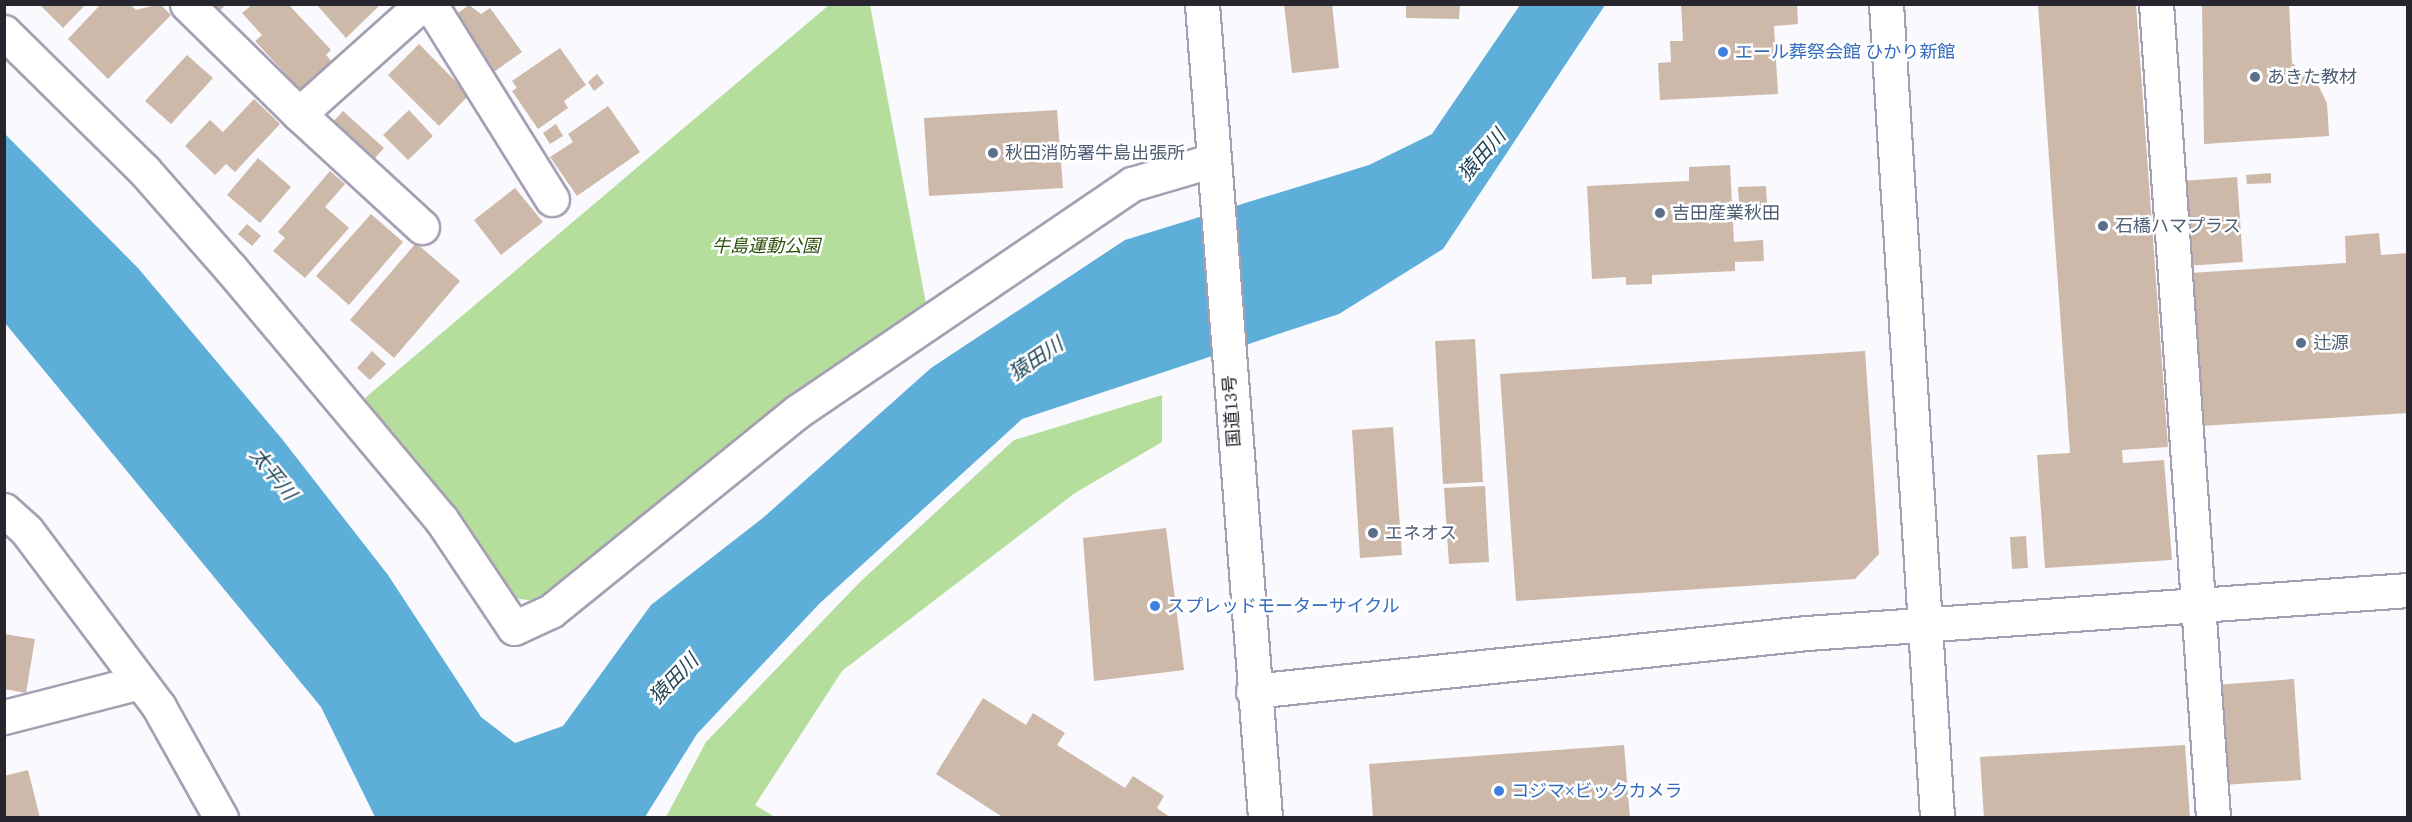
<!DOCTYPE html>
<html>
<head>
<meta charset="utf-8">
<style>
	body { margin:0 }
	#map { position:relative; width:2412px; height:822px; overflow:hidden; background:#faf9fd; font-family:"Source Serif 4","Noto Sans JP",serif }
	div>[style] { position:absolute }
	.green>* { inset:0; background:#b5de9d }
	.water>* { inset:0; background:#5dafd9 }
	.building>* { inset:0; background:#cdb9aa }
	.roads { filter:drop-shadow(2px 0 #a59fb4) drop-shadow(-2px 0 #a59fb4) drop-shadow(0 2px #a59fb4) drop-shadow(0 -2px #a59fb4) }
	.minor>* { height:33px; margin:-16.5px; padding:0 16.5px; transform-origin:16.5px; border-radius:16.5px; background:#fff }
	.tertiary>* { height:33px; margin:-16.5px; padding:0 16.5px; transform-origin:16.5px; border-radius:16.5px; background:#fff }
	.trunk>* { height:33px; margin:-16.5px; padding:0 16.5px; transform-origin:16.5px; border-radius:16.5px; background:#fff }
	.dots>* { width:16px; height:16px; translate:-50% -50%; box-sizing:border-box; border:3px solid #fff; border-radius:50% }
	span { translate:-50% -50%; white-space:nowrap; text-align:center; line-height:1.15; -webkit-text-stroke:5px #fff; paint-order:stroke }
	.shop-label { font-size:18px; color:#366cbe }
	.left { translate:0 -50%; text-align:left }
	.service-label { font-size:18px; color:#4e5e75 }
	.park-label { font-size:18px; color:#2d520b; font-style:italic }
	.street-label { font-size:18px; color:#27252d }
	.water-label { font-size:20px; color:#1f4356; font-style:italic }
	.frame { position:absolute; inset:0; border:6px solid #27252d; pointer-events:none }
</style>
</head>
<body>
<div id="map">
	<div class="green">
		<i style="clip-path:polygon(829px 5px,870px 5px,927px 309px,541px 602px,506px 597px,365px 398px)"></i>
		<i style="clip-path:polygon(1162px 395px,1162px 442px,1075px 493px,842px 671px,755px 805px,775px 817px,666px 817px,706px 742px,860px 582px,1014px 440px)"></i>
	</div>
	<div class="water">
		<i style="clip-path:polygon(1520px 5px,1605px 5px,1443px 249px,1339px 314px,1022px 419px,819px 604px,697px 734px,645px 817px,375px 817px,321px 707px,5px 323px,4px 133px,138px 268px,282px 439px,388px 575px,481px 717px,515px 743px,563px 726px,651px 605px,764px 517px,931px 368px,1125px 240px,1369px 165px,1432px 134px)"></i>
	</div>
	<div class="building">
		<i style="clip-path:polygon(39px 4px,86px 4px,63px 28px)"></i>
		<i style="clip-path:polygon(101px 4px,130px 4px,136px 10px,160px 4px,171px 15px,108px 79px,68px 39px)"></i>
		<i style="clip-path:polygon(214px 4px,226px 4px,220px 11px)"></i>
		<i style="clip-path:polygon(316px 4px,381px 4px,346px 38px)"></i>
		<i style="clip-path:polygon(1284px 4px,1332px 4px,1339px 68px,1292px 73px)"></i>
		<i style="clip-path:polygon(1406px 4px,1460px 4px,1459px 19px,1406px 18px)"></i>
		<i style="clip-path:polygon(1681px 4px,1797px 4px,1798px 24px,1774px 26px,1778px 94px,1660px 100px,1658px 63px,1671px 62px,1670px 41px,1683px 41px)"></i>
		<i style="clip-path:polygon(2038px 4px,2136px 4px,2168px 447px,2122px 450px,2123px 463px,2164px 460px,2172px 560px,2045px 568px,2037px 455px,2070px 453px)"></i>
		<i style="clip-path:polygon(252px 5px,289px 5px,331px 50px,326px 55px,335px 65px,304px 94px,255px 41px,262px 35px,242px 13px)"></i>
		<i style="clip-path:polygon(469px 5px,481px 14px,490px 8px,522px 52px,491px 74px,451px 18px)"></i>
		<i style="clip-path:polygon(2202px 5px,2289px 5px,2292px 63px,2316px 81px,2327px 103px,2329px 136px,2204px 144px)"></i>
		<i style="clip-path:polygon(419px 44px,469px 95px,439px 126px,388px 75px)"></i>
		<i style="clip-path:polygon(560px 48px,586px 85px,564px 101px,568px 108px,538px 129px,512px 91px,517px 88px,512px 81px)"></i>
		<i style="clip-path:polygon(187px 55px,213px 78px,171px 124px,145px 101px)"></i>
		<i style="clip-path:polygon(597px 74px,604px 83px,594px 91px,588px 82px)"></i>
		<i style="clip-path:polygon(254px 99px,280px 124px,235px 172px,226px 164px,215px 175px,185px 146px,210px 120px,223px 132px)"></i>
		<i style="clip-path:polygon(608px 106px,640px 152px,577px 196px,550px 157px,573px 142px,568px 134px)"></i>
		<i style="clip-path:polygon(409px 110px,433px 136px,408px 160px,383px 135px)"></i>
		<i style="clip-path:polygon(1057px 110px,1063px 188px,929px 196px,924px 118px)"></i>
		<i style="clip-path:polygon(343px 111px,384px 148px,375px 158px,334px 121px)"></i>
		<i style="clip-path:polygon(556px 124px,563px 136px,550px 144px,543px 133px)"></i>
		<i style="clip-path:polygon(258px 158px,291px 187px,260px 223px,227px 195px)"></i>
		<i style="clip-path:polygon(1730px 165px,1734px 242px,1763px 240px,1764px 261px,1735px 262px,1735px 271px,1652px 275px,1652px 284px,1626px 285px,1626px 277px,1592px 279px,1587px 186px,1689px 181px,1689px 167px)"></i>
		<i style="clip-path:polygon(330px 171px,345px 184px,325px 207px,349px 228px,305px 278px,273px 251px,285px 238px,278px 232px)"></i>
		<i style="clip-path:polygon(2271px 173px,2271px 183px,2247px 184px,2246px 175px)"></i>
		<i style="clip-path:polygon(2237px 177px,2243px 262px,2187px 266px,2181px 181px)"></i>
		<i style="clip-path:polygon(1766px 186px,1768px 217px,1740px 218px,1738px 187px)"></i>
		<i style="clip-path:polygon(515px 188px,543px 222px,501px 255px,474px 220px)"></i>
		<i style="clip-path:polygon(371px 214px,403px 242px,349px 305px,316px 276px)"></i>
		<i style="clip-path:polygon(247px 224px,261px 236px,252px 246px,238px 234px)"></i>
		<i style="clip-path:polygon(2379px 233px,2381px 255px,2408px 253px,2408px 413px,2200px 426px,2190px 273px,2346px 263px,2345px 236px)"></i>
		<i style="clip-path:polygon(416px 243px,460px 281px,394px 358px,350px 320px)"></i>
		<i style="clip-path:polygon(1475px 339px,1483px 482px,1443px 484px,1435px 341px)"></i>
		<i style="clip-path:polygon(372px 351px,386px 364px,370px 380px,357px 368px)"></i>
		<i style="clip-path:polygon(1865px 351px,1879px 554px,1855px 579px,1516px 601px,1500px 374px)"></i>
		<i style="clip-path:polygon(1393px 427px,1402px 555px,1360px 558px,1352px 430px)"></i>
		<i style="clip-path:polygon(1485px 486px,1489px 562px,1449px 564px,1444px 488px)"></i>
		<i style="clip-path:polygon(1166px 528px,1184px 670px,1094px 681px,1083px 538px)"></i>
		<i style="clip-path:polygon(2026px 536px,2028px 568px,2012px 569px,2010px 537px)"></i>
		<i style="clip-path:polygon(4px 634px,35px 639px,26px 693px,4px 689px)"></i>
		<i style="clip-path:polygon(2294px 679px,2301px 780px,2223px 785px,2215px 685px)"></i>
		<i style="clip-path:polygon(983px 698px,1026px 725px,1033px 713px,1065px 733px,1057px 745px,1125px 788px,1133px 776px,1164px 796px,1157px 808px,1171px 818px,1004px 818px,936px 774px)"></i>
		<i style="clip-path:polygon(1624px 745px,1630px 818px,1373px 818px,1369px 764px)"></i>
		<i style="clip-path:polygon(2185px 745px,2190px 818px,1984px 818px,1980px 757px)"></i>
		<i style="clip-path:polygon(28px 770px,40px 818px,4px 818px,4px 776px)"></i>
	</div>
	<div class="roads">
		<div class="minor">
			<i style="left:187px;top:4px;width:157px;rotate:44.5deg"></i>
			<i style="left:299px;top:114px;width:165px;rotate:-41.8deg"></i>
			<i style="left:430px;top:4px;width:230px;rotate:58deg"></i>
			<i style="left:2156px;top:4px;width:816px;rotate:85.99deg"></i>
			<i style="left:4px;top:32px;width:197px;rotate:44.6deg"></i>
			<i style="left:144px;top:170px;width:132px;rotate:48.7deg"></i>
			<i style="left:231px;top:269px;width:326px;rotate:50deg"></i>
			<i style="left:441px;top:519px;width:131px;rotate:56.2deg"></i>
			<i style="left:514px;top:628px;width:41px;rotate:-24.7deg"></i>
			<i style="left:551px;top:611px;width:318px;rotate:-39deg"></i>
			<i style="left:798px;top:411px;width:404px;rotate:-34.2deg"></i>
			<i style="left:1132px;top:184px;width:85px;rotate:-16.3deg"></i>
			<i style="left:299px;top:114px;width:167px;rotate:42.6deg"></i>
			<i style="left:4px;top:510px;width:31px;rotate:42deg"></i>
			<i style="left:27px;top:531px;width:220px;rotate:53.1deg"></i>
			<i style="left:159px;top:707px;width:127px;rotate:60.8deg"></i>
			<i style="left:4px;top:717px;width:140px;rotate:-14.4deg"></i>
		</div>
		<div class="tertiary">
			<i style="left:1886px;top:4px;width:816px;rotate:86.41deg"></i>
			<i style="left:1253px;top:691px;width:557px;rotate:-5.98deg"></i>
			<i style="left:1807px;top:633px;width:603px;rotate:-4.09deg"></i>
		</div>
		<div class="trunk">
			<i style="left:1202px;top:4px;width:816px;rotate:85.57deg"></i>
		</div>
	</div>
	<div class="dots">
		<i style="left:1723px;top:52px;background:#3f7fe0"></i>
		<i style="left:2255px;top:77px;background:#5c6f8a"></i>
		<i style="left:993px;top:153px;background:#5c6f8a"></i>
		<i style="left:1660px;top:213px;background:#5c6f8a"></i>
		<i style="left:2103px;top:226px;background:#5c6f8a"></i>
		<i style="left:2301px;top:343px;background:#5c6f8a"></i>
		<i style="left:1373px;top:533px;background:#5c6f8a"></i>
		<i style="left:1155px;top:606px;background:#3f7fe0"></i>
		<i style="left:1499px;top:791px;background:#3f7fe0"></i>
	</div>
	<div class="shop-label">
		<span class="left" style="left:1735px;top:52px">エール葬祭会館 ひかり新館</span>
		<span class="left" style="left:1167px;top:606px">スプレッドモーターサイクル</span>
		<span class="left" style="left:1511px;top:791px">コジマ×ビックカメラ</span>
	</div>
	<div class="service-label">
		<span class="left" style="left:2267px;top:77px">あきた教材</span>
		<span class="left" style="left:1005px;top:153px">秋田消防署牛島出張所</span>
		<span class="left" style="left:1672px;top:213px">吉田産業秋田</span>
		<span class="left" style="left:2115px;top:226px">石橋ハマプラス</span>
		<span class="left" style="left:2313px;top:343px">辻源</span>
		<span class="left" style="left:1385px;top:533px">エネオス</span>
	</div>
	<div class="park-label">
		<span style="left:766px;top:246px">牛島運動公園</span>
	</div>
	<div class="street-label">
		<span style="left:1232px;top:411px;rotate:-94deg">国道13号</span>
	</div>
	<div class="water-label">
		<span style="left:1482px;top:155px;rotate:-49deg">猿田川</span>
		<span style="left:1036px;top:359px;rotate:-34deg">猿田川</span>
		<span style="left:273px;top:474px;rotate:51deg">太平川</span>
		<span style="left:674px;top:679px;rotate:-46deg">猿田川</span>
	</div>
	<div class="frame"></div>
</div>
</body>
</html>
